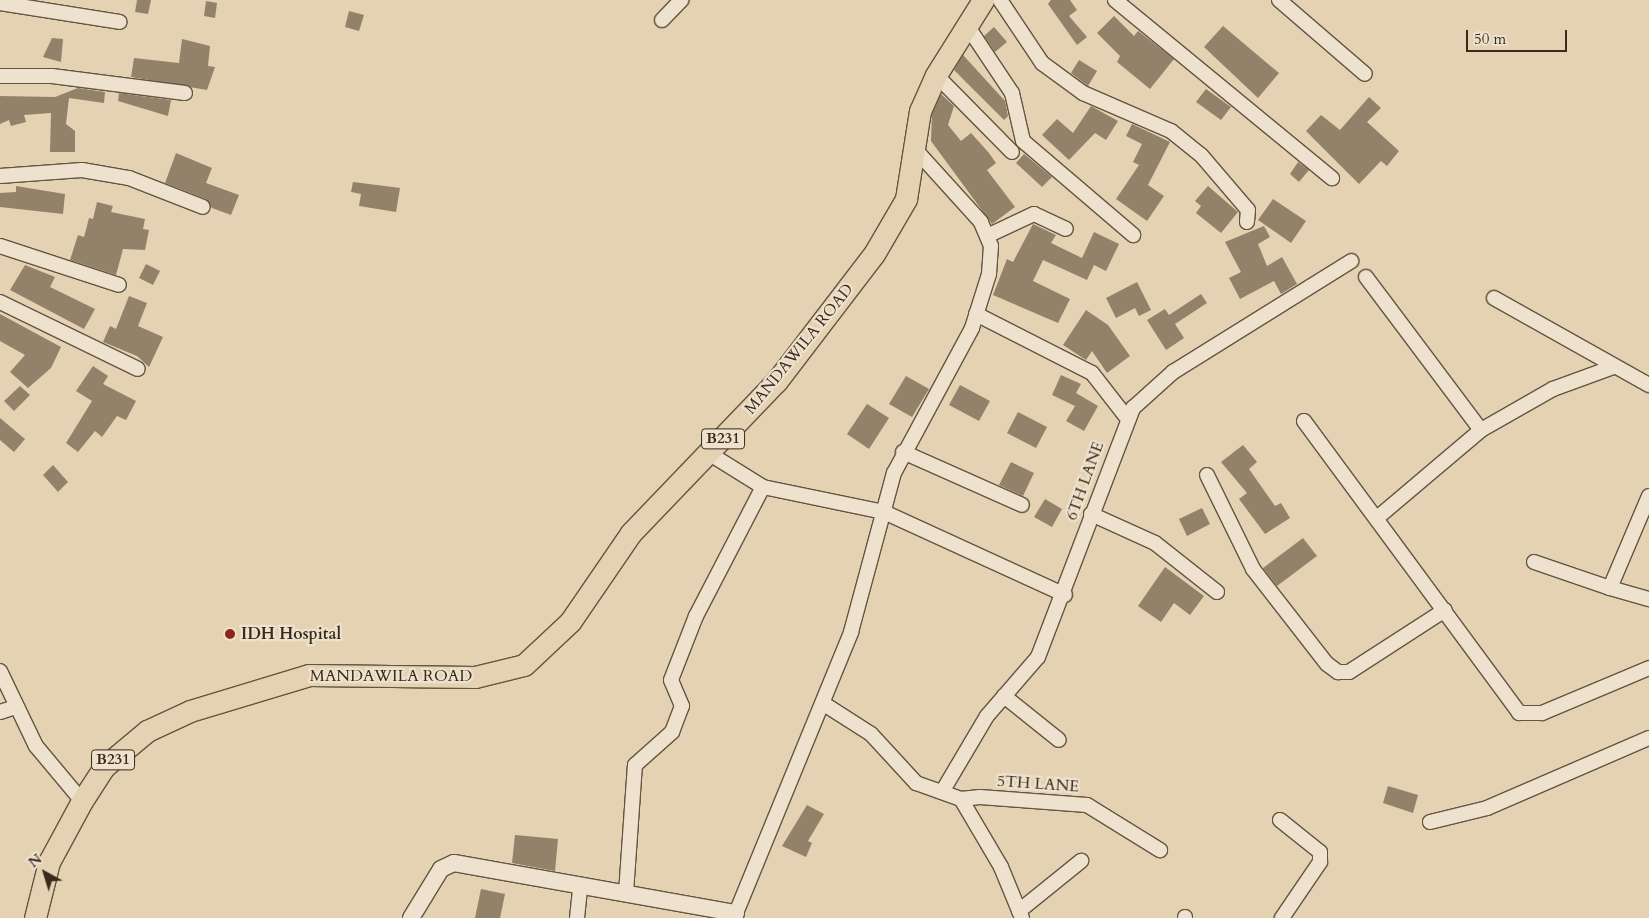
<!DOCTYPE html>
<html>
<head>
<meta charset="utf-8">
<style>
	body { margin:0 }
	#map { position:relative; width:1649px; height:918px; overflow:hidden; background:#e5d2b3; font-family:Cardo,serif }
	div>[style] { position:absolute }
	.building>* { inset:0; background:#92826a }
	.roads { filter:drop-shadow(1px 0 #635541) drop-shadow(-1px 0 #635541) drop-shadow(0 1px #635541) drop-shadow(0 -1px #635541) }
	.minor>* { height:14px; margin:-7px; padding:0 7px; transform-origin:7px; border-radius:7px; background:#eee2ce }
	.tertiary>* { height:16px; margin:-8px; padding:0 8px; transform-origin:8px; border-radius:8px; background:#eee2ce }
	.primary>* { height:21px; margin:-10.5px; padding:0 10.5px; transform-origin:10.5px; border-radius:10.5px; background:#e5d2b3 }
	.dots>* { width:14px; height:14px; translate:-50% -50%; box-sizing:border-box; border:2px solid #eee2ce; border-radius:50% }
	span { translate:-50% -50%; white-space:nowrap; text-align:center; line-height:1.15; -webkit-text-stroke:4.5px #eee2ce; paint-order:stroke }
	.shield-label span { padding:1px 4px; background:#eee2ce; border:1px solid; border-radius:4px; -webkit-text-stroke-width:0 }
	.shield-label { font-size:15px; color:#382b1b; font-weight:700 }
	.street-label { font-size:16px; color:#382b1b }
	.poi-label { font-size:16px; color:#382b1b; font-weight:700 }
	.left { translate:0 -50%; text-align:left }
	.north { position:absolute; left:20px; top:848px; width:50px; height:50px; -webkit-text-stroke:4px #eee2ce; paint-order:stroke; rotate:321deg; font-size:14px; font-weight:700; line-height:20px; text-align:center; color:#382b1b }
	.north::after { content:''; display:block; margin:auto; width:18px; height:22px; background:#382b1b; clip-path:polygon(50% 0,100% 100%,50% 72%,0 100%) }
	.scale { position:absolute; left:1466px; top:30px; width:101px; height:22px; box-sizing:border-box; border:2px solid #382b1b; border-top:0; padding-left:6px; font-size:15px; line-height:18px; white-space:nowrap; color:#382b1b; -webkit-text-stroke:4px #eee2ce; paint-order:stroke }
</style>
</head>
<body>
<div id="map">
	<div class="building">
		<i style="clip-path:polygon(137px 0,151px 0,148px 14px,135px 12px)"></i>
		<i style="clip-path:polygon(1051px 0,1070px 0,1077px 10px,1069px 16px,1087px 37px,1077px 45px,1048px 4px)"></i>
		<i style="clip-path:polygon(206px 1px,217px 3px,215px 18px,204px 16px)"></i>
		<i style="clip-path:polygon(349px 11px,364px 15px,359px 31px,345px 27px)"></i>
		<i style="clip-path:polygon(1114px 16px,1134px 36px,1138px 31px,1174px 59px,1150px 89px,1117px 62px,1120px 56px,1097px 33px)"></i>
		<i style="clip-path:polygon(1223px 26px,1279px 73px,1258px 98px,1204px 47px)"></i>
		<i style="clip-path:polygon(994px 27px,1007px 42px,995px 52px,984px 36px)"></i>
		<i style="clip-path:polygon(52px 38px,63px 39px,61px 62px,43px 57px)"></i>
		<i style="clip-path:polygon(182px 39px,210px 46px,208px 66px,215px 67px,207px 90px,131px 77px,134px 58px,179px 63px)"></i>
		<i style="clip-path:polygon(963px 55px,1005px 101px,1008px 116px,1004px 120px,954px 70px)"></i>
		<i style="clip-path:polygon(1079px 60px,1097px 71px,1088px 86px,1071px 73px)"></i>
		<i style="clip-path:polygon(78px 88px,105px 92px,104px 103px,69px 98px,66px 124px,75px 131px,75px 152px,50px 152px,51px 113px,24px 115px,26px 122px,11px 126px,9px 120px,0 124px,0 96px,55px 97px)"></i>
		<i style="clip-path:polygon(1206px 89px,1231px 107px,1221px 120px,1196px 102px)"></i>
		<i style="clip-path:polygon(119px 93px,171px 100px,168px 116px,118px 101px)"></i>
		<i style="clip-path:polygon(941px 94px,954px 106px,948px 125px,961px 141px,971px 133px,989px 153px,996px 163px,987px 170px,1015px 207px,992px 224px,931px 141px,932px 114px)"></i>
		<i style="clip-path:polygon(1369px 97px,1381px 108px,1367px 122px,1399px 151px,1387px 166px,1381px 161px,1359px 184px,1306px 131px,1321px 115px,1340px 130px)"></i>
		<i style="clip-path:polygon(1091px 106px,1118px 121px,1106px 140px,1095px 133px,1069px 160px,1042px 135px,1057px 119px,1073px 133px)"></i>
		<i style="clip-path:polygon(1132px 124px,1170px 142px,1148px 185px,1164px 196px,1147px 221px,1116px 199px,1139px 165px,1133px 162px,1142px 144px,1126px 136px)"></i>
		<i style="clip-path:polygon(176px 153px,212px 168px,206px 183px,239px 195px,231px 215px,212px 208px,206px 199px,165px 183px)"></i>
		<i style="clip-path:polygon(1024px 154px,1052px 177px,1042px 187px,1016px 163px)"></i>
		<i style="clip-path:polygon(1298px 162px,1309px 170px,1299px 182px,1290px 174px)"></i>
		<i style="clip-path:polygon(353px 182px,400px 188px,396px 212px,359px 206px,361px 194px,351px 192px)"></i>
		<i style="clip-path:polygon(16px 186px,65px 194px,63px 214px,0 207px,0 193px,16px 192px)"></i>
		<i style="clip-path:polygon(1208px 186px,1238px 212px,1221px 233px,1196px 213px,1201px 206px,1195px 201px)"></i>
		<i style="clip-path:polygon(1273px 199px,1306px 221px,1291px 243px,1258px 220px)"></i>
		<i style="clip-path:polygon(97px 202px,113px 206px,111px 212px,145px 219px,143px 229px,149px 230px,145px 250px,123px 249px,116px 275px,70px 260px,78px 235px,84px 237px,89px 218px,93px 219px)"></i>
		<i style="clip-path:polygon(1033px 224px,1056px 235px,1051px 243px,1082px 258px,1094px 232px,1119px 244px,1106px 271px,1094px 265px,1087px 280px,1043px 260px,1033px 281px,1070px 299px,1058px 323px,993px 295px,1007px 259px,1013px 262px)"></i>
		<i style="clip-path:polygon(1264px 226px,1270px 237px,1258px 244px,1267px 266px,1282px 257px,1297px 284px,1281px 294px,1274px 281px,1240px 299px,1229px 278px,1241px 272px,1225px 242px)"></i>
		<i style="clip-path:polygon(146px 264px,160px 271px,153px 285px,139px 278px)"></i>
		<i style="clip-path:polygon(25px 265px,55px 277px,50px 287px,95px 309px,84px 329px,10px 290px)"></i>
		<i style="clip-path:polygon(1137px 282px,1151px 310px,1139px 316px,1135px 308px,1116px 318px,1106px 298px)"></i>
		<i style="clip-path:polygon(1201px 294px,1207px 303px,1175px 324px,1184px 338px,1166px 350px,1147px 320px,1165px 309px,1169px 315px)"></i>
		<i style="clip-path:polygon(129px 296px,147px 303px,138px 326px,163px 337px,149px 367px,137px 356px,103px 342px,110px 326px,116px 329px)"></i>
		<i style="clip-path:polygon(1086px 310px,1108px 325px,1130px 356px,1107px 373px,1092px 351px,1086px 360px,1063px 345px)"></i>
		<i style="clip-path:polygon(0 314px,61px 347px,51px 368px,28px 388px,10px 372px,25px 355px,0 341px)"></i>
		<i style="clip-path:polygon(93px 366px,108px 376px,103px 384px,136px 401px,126px 420px,117px 416px,102px 437px,95px 431px,78px 452px,66px 443px,92px 401px,76px 391px)"></i>
		<i style="clip-path:polygon(1061px 375px,1081px 384px,1076px 393px,1098px 406px,1084px 431px,1066px 421px,1075px 406px,1052px 395px)"></i>
		<i style="clip-path:polygon(906px 376px,929px 389px,912px 417px,889px 404px)"></i>
		<i style="clip-path:polygon(960px 385px,990px 401px,979px 421px,949px 405px)"></i>
		<i style="clip-path:polygon(20px 386px,30px 395px,14px 411px,4px 401px)"></i>
		<i style="clip-path:polygon(867px 404px,889px 418px,869px 449px,847px 434px)"></i>
		<i style="clip-path:polygon(1018px 412px,1047px 427px,1036px 448px,1007px 433px)"></i>
		<i style="clip-path:polygon(0 418px,25px 439px,14px 452px,0 440px)"></i>
		<i style="clip-path:polygon(1243px 445px,1257px 462px,1249px 469px,1275px 506px,1281px 503px,1290px 518px,1265px 534px,1239px 499px,1247px 493px,1221px 462px)"></i>
		<i style="clip-path:polygon(1011px 462px,1034px 473px,1023px 496px,999px 485px)"></i>
		<i style="clip-path:polygon(53px 465px,68px 482px,58px 492px,43px 475px)"></i>
		<i style="clip-path:polygon(1045px 499px,1062px 509px,1052px 527px,1034px 517px)"></i>
		<i style="clip-path:polygon(1202px 508px,1210px 524px,1187px 536px,1179px 519px)"></i>
		<i style="clip-path:polygon(1303px 538px,1317px 556px,1277px 586px,1263px 568px)"></i>
		<i style="clip-path:polygon(1165px 567px,1204px 596px,1190px 615px,1174px 603px,1161px 622px,1138px 606px)"></i>
		<i style="clip-path:polygon(1388px 786px,1418px 795px,1413px 813px,1383px 803px)"></i>
		<i style="clip-path:polygon(807px 805px,824px 814px,808px 841px,812px 843px,806px 857px,782px 846px)"></i>
		<i style="clip-path:polygon(515px 835px,558px 839px,555px 871px,512px 863px)"></i>
		<i style="clip-path:polygon(481px 889px,505px 894px,500px 918px,475px 918px)"></i>
	</div>
	<div class="roads">
		<div class="minor">
			<i style="left:1000px;top:0;width:76px;rotate:56.3deg"></i>
			<i style="left:1042px;top:63px;width:51px;rotate:36.2deg"></i>
			<i style="left:1083px;top:93px;width:96px;rotate:23.4deg"></i>
			<i style="left:1171px;top:131px;width:38px;rotate:39deg"></i>
			<i style="left:1201px;top:155px;width:72px;rotate:49.5deg"></i>
			<i style="left:1248px;top:210px;width:12px;rotate:95deg"></i>
			<i style="left:1115px;top:0;width:281px;rotate:39.4deg"></i>
			<i style="left:1279px;top:0;width:113px;rotate:40.7deg"></i>
			<i style="left:0;top:3px;width:121px;rotate:9deg"></i>
			<i style="left:662px;top:20px;width:28px;rotate:-46deg"></i>
			<i style="left:966px;top:24px;width:83px;rotate:56.3deg"></i>
			<i style="left:1012px;top:93px;width:49px;rotate:77.1deg"></i>
			<i style="left:1023px;top:141px;width:145px;rotate:40.5deg"></i>
			<i style="left:936px;top:75px;width:108px;rotate:45.4deg"></i>
			<i style="left:0;top:76px;width:52px"></i>
			<i style="left:52px;top:76px;width:134px;rotate:7.3deg"></i>
			<i style="left:0;top:176px;width:82px;rotate:-4.2deg"></i>
			<i style="left:82px;top:170px;width:48px;rotate:9.7deg"></i>
			<i style="left:129px;top:178px;width:79px;rotate:21.4deg"></i>
			<i style="left:987px;top:236px;width:52px;rotate:-25.1deg"></i>
			<i style="left:1034px;top:214px;width:35px;rotate:25deg"></i>
			<i style="left:0;top:246px;width:125px;rotate:18.1deg"></i>
			<i style="left:1366px;top:277px;width:191px;rotate:53.1deg"></i>
			<i style="left:1494px;top:298px;width:178px;rotate:29.3deg"></i>
			<i style="left:0;top:302px;width:153px;rotate:25.9deg"></i>
			<i style="left:976px;top:314px;width:130px;rotate:27deg"></i>
			<i style="left:1092px;top:373px;width:57px;rotate:52.1deg"></i>
			<i style="left:1304px;top:421px;width:363px;rotate:53.6deg"></i>
			<i style="left:1519px;top:713px;width:23px"></i>
			<i style="left:1542px;top:713px;width:116px;rotate:-22.8deg"></i>
			<i style="left:903px;top:452px;width:130px;rotate:24deg"></i>
			<i style="left:710px;top:454px;width:62px;rotate:31.9deg"></i>
			<i style="left:763px;top:487px;width:124px;rotate:11.7deg"></i>
			<i style="left:884px;top:512px;width:199px;rotate:24.6deg"></i>
			<i style="left:1207px;top:475px;width:105px;rotate:63.9deg"></i>
			<i style="left:1253px;top:569px;width:120px;rotate:52.1deg"></i>
			<i style="left:1327px;top:664px;width:14px;rotate:36deg"></i>
			<i style="left:1338px;top:672px;width:11px"></i>
			<i style="left:1349px;top:672px;width:114px;rotate:-32.9deg"></i>
			<i style="left:1649px;top:496px;width:100px;rotate:113deg"></i>
			<i style="left:1610px;top:588px;width:41px;rotate:15.8deg"></i>
			<i style="left:1091px;top:514px;width:70px;rotate:24.4deg"></i>
			<i style="left:1155px;top:543px;width:79px;rotate:38.3deg"></i>
			<i style="left:1377px;top:518px;width:136px;rotate:-40.2deg"></i>
			<i style="left:1481px;top:430px;width:83px;rotate:-29.7deg"></i>
			<i style="left:1553px;top:389px;width:64px;rotate:-20.1deg"></i>
			<i style="left:1534px;top:562px;width:80px;rotate:18.9deg"></i>
			<i style="left:0;top:671px;width:83px;rotate:64.4deg"></i>
			<i style="left:36px;top:746px;width:72px;rotate:50.1deg"></i>
			<i style="left:1004px;top:696px;width:70px;rotate:38.7deg"></i>
			<i style="left:824px;top:704px;width:56px;rotate:32.6deg"></i>
			<i style="left:871px;top:734px;width:67px;rotate:47.4deg"></i>
			<i style="left:916px;top:783px;width:48px;rotate:19.6deg"></i>
			<i style="left:961px;top:799px;width:79px;rotate:59.5deg"></i>
			<i style="left:1001px;top:867px;width:55px;rotate:67.6deg"></i>
			<i style="left:0;top:712px;width:16px;rotate:-18deg"></i>
			<i style="left:942px;top:792px;width:88px;rotate:-59.4deg"></i>
			<i style="left:987px;top:716px;width:78px;rotate:-49.2deg"></i>
			<i style="left:1038px;top:657px;width:267px;rotate:-69.1deg"></i>
			<i style="left:1133px;top:408px;width:54px;rotate:-42deg"></i>
			<i style="left:1173px;top:372px;width:210px;rotate:-31.9deg"></i>
			<i style="left:961px;top:799px;width:19px;rotate:-6deg"></i>
			<i style="left:980px;top:797px;width:107px;rotate:4.3deg"></i>
			<i style="left:1087px;top:805px;width:86px;rotate:31.7deg"></i>
			<i style="left:1280px;top:820px;width:51px;rotate:38.7deg"></i>
			<i style="left:1320px;top:852px;width:10px;rotate:90deg"></i>
			<i style="left:1320px;top:862px;width:68px;rotate:124.2deg"></i>
			<i style="left:1430px;top:822px;width:59px;rotate:-13.8deg"></i>
			<i style="left:1487px;top:808px;width:176px;rotate:-23.4deg"></i>
			<i style="left:626px;top:893px;width:128px;rotate:-86deg"></i>
			<i style="left:635px;top:765px;width:50px;rotate:-41.7deg"></i>
			<i style="left:672px;top:732px;width:28px;rotate:-69deg"></i>
			<i style="left:682px;top:706px;width:28px;rotate:-113deg"></i>
			<i style="left:671px;top:680px;width:69px;rotate:-68.7deg"></i>
			<i style="left:696px;top:616px;width:145px;rotate:-62.6deg"></i>
			<i style="left:1019px;top:911px;width:80px;rotate:-38.9deg"></i>
			<i style="left:736px;top:913px;width:304px;rotate:-67.7deg"></i>
			<i style="left:851px;top:632px;width:165px;rotate:-74.9deg"></i>
			<i style="left:894px;top:473px;width:165px;rotate:-61.7deg"></i>
			<i style="left:972px;top:328px;width:57px;rotate:-72.5deg"></i>
			<i style="left:989px;top:274px;width:28px;rotate:-86deg"></i>
			<i style="left:991px;top:246px;width:26px;rotate:-113deg"></i>
			<i style="left:981px;top:222px;width:100px;rotate:-132.2deg"></i>
			<i style="left:577px;top:918px;width:31px;rotate:-84deg"></i>
			<i style="left:1185px;top:918px;width:1px;rotate:-90deg"></i>
		</div>
		<div class="tertiary">
			<i style="left:411px;top:918px;width:57px;rotate:-58.5deg"></i>
			<i style="left:441px;top:869px;width:14px;rotate:-25deg"></i>
			<i style="left:454px;top:863px;width:286px;rotate:10.1deg"></i>
			<i style="left:736px;top:913px;width:5px;rotate:112deg"></i>
		</div>
		<div class="primary">
			<i style="left:35px;top:918px;width:58px;rotate:-76deg"></i>
			<i style="left:49px;top:862px;width:69px;rotate:-61.6deg"></i>
			<i style="left:82px;top:801px;width:40px;rotate:-57.1deg"></i>
			<i style="left:104px;top:767px;width:56px;rotate:-39.9deg"></i>
			<i style="left:147px;top:731px;width:47px;rotate:-24.9deg"></i>
			<i style="left:190px;top:711px;width:124px;rotate:-16.8deg"></i>
			<i style="left:309px;top:675px;width:166px;rotate:0.7deg"></i>
			<i style="left:475px;top:677px;width:50px;rotate:-13.8deg"></i>
			<i style="left:524px;top:665px;width:63px;rotate:-43.1deg"></i>
			<i style="left:570px;top:622px;width:108px;rotate:-55.6deg"></i>
			<i style="left:631px;top:533px;width:209px;rotate:-46.2deg"></i>
			<i style="left:776px;top:382px;width:161px;rotate:-52.6deg"></i>
			<i style="left:874px;top:254px;width:64px;rotate:-59.8deg"></i>
			<i style="left:906px;top:199px;width:89px;rotate:-81deg"></i>
			<i style="left:920px;top:111px;width:39px;rotate:-66deg"></i>
			<i style="left:936px;top:75px;width:89px;rotate:-57.9deg"></i>
		</div>
	</div>
	<div class="dots">
		<i style="left:230px;top:634px;background:#8f2418"></i>
	</div>
	<div class="shield-label">
		<span style="left:723px;top:439px">B231</span>
		<span style="left:113px;top:760px">B231</span>
	</div>
	<div class="street-label">
		<span style="left:799px;top:349px;rotate:-51deg">MANDAWILA ROAD</span>
		<span style="left:1085px;top:481px;rotate:-70deg">6TH LANE</span>
		<span style="left:391px;top:676px">MANDAWILA ROAD</span>
		<span style="left:1038px;top:784px;rotate:4deg">5TH LANE</span>
	</div>
	<div class="poi-label">
		<span class="left" style="left:241px;top:634px">IDH Hospital</span>
	</div>
	<div class="north">N</div>
	<div class="scale">50 m</div>
</div>
</body>
</html>
